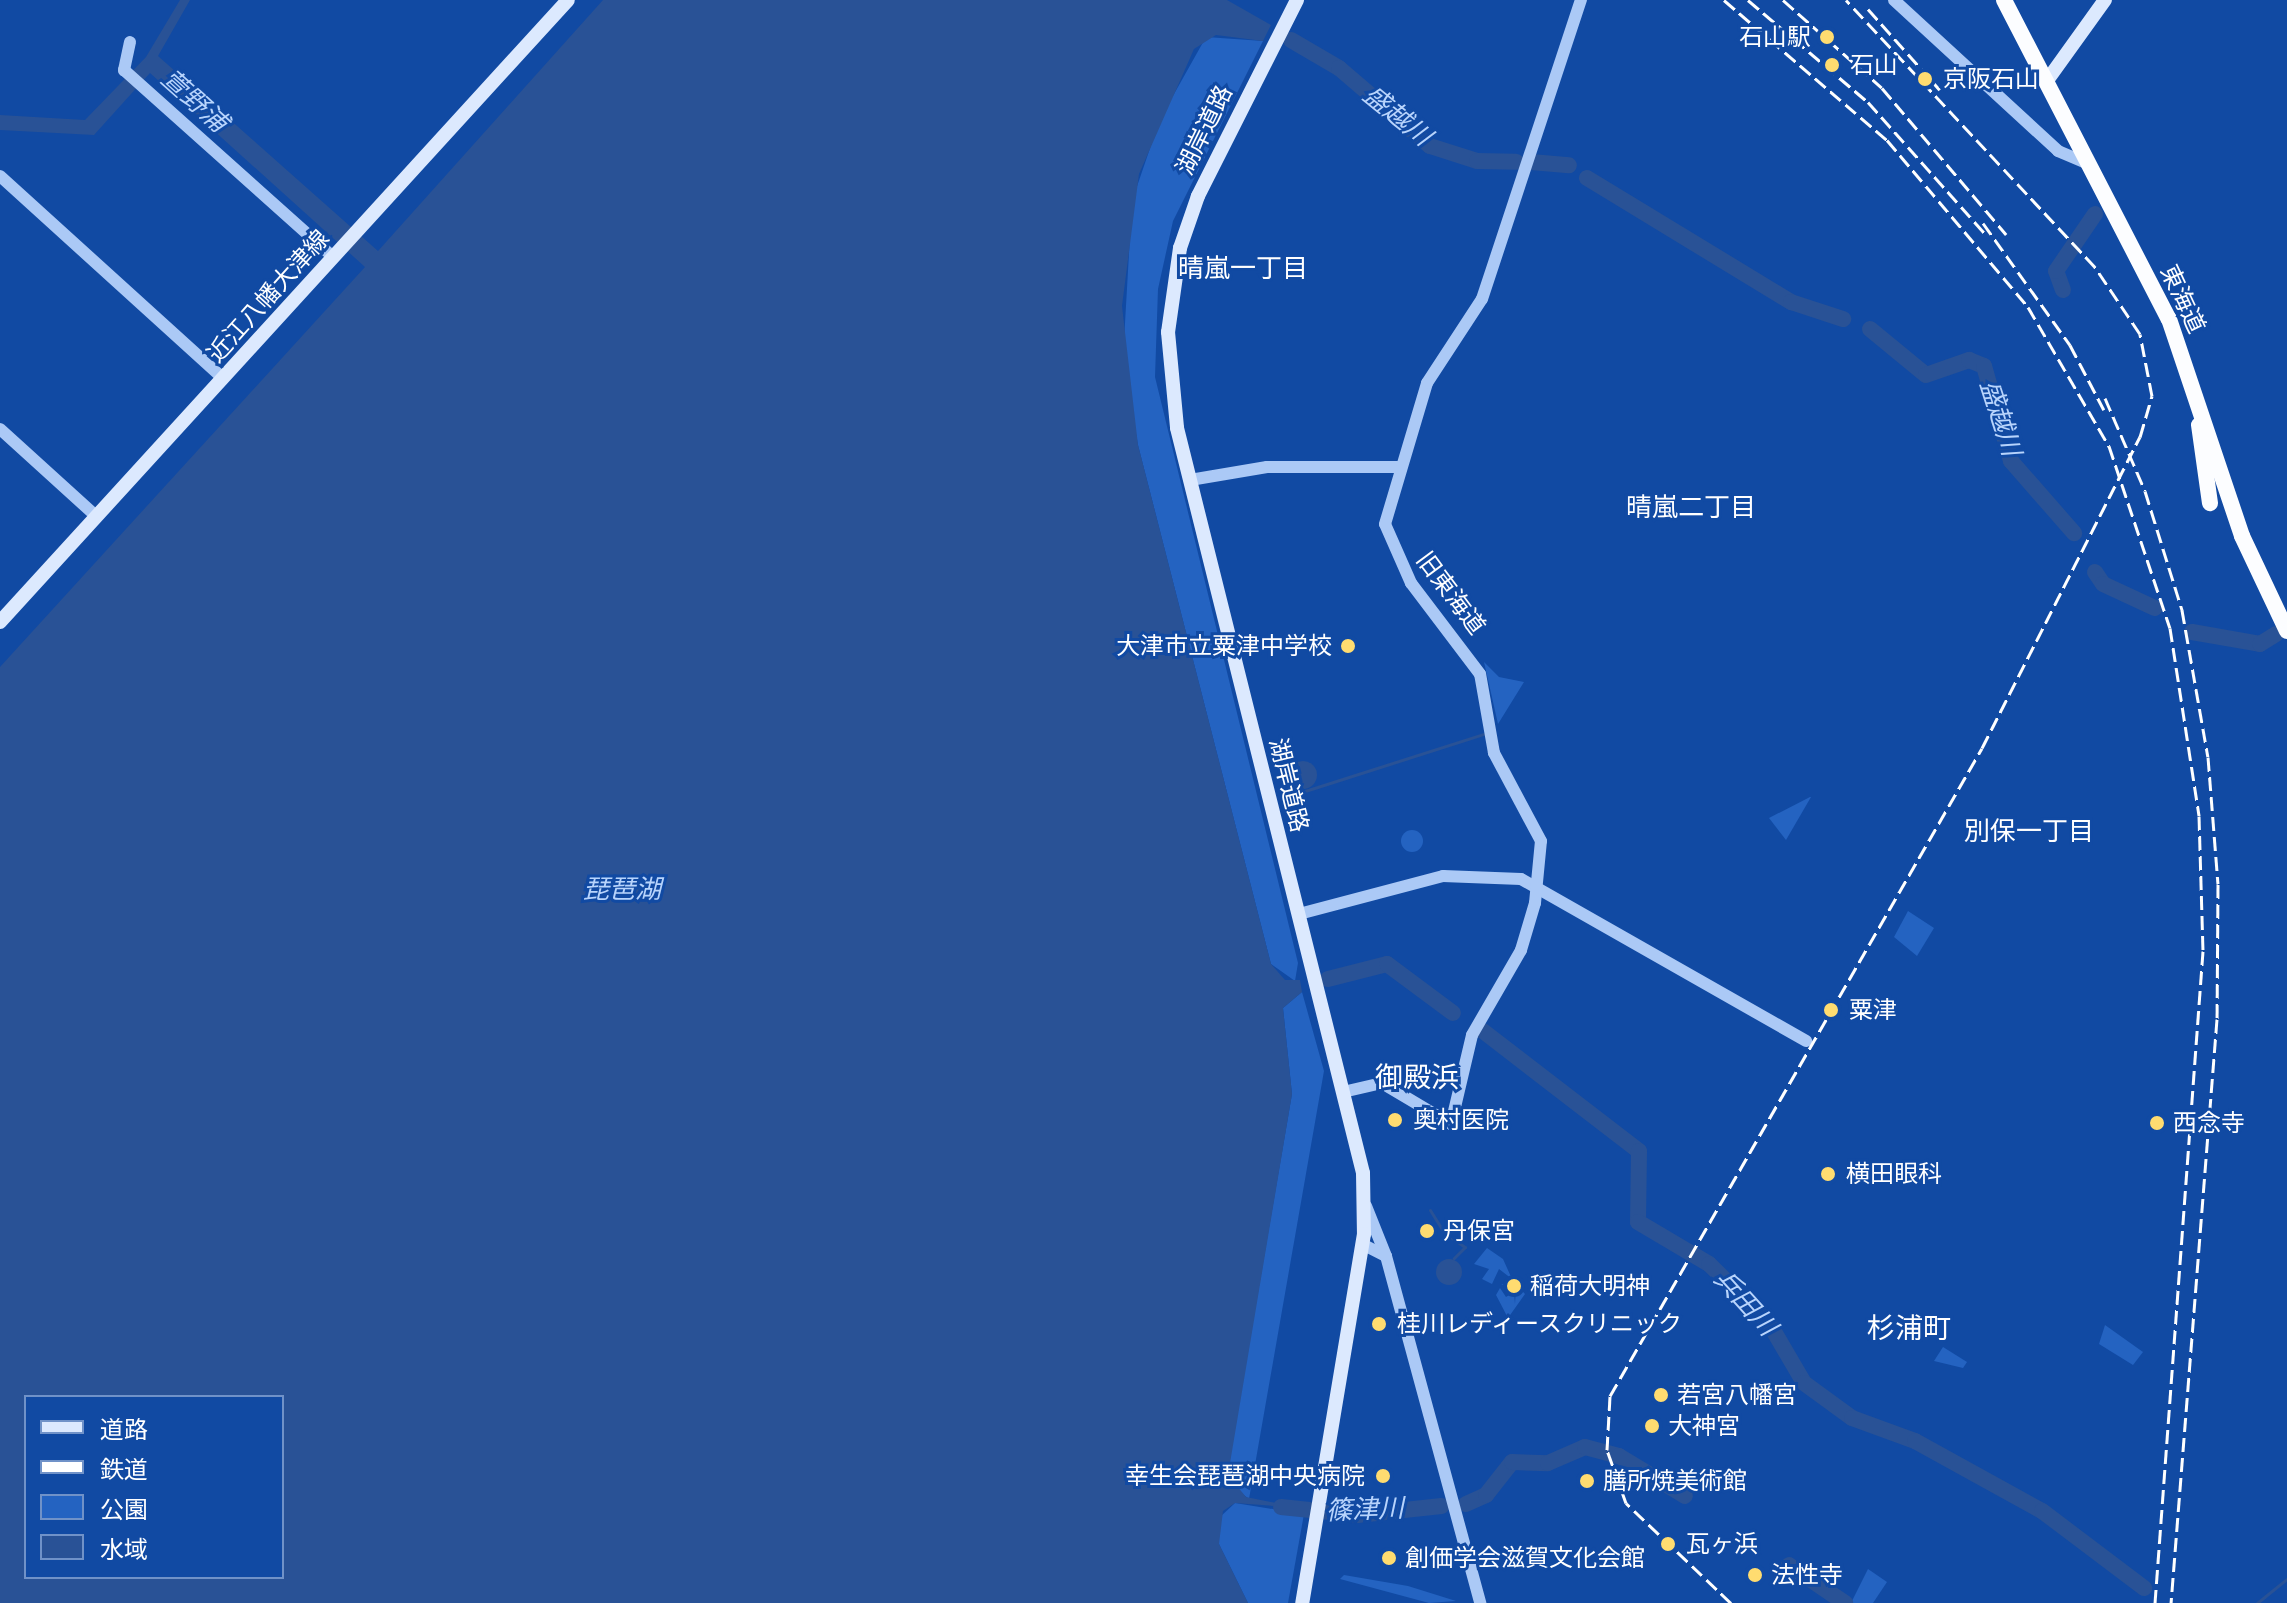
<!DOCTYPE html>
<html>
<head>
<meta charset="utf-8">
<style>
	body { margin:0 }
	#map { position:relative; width:2287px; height:1603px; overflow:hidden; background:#114aa3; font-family:"DM Sans","Noto Sans JP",sans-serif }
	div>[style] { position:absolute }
	.green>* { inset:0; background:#2463c1 }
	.round { border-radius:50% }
	.water>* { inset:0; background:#295296 }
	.stream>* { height:3px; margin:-1.5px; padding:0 1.5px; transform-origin:1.5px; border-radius:1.5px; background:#295296 }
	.river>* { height:16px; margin:-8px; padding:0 8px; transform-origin:8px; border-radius:8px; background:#295296 }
	.tertiary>* { height:12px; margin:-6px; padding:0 6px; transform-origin:6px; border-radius:6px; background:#abc9f6 }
	.secondary>* { height:14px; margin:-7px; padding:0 7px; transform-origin:7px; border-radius:7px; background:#dce9fe }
	.trunk>* { height:16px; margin:-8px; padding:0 8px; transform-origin:8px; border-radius:8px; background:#fcfdff }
	.rail>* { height:3px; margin-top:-1.5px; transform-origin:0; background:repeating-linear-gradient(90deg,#fff 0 14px,transparent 0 20px) }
	.dots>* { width:22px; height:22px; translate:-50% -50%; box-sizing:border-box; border:4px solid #114aa3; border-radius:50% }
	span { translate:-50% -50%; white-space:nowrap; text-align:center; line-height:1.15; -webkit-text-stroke:6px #114aa3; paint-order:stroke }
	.poi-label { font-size:24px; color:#fff }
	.right { translate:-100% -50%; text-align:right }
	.left { translate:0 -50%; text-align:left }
	.street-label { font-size:24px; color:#fff }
	.water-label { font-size:26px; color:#b8d4fc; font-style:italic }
	.neighbourhood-label { font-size:26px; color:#fff }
	.quarter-label { font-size:28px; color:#fff }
	.legend { position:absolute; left:24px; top:1395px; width:260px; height:184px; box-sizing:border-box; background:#114aa3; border:2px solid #7092c8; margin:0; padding:10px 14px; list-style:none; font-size:24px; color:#fff }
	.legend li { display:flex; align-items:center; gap:16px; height:40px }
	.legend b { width:40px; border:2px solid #7092c8 }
</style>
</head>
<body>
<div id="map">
	<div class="green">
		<i style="clip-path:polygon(1206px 37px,1263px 41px,1173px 221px,1158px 289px,1155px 377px,1298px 963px,1295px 981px,1271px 964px,1138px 445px,1123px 358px,1132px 201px,1160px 119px)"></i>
		<i style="clip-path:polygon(1484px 662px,1499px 677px,1524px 682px,1498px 724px)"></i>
		<i style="clip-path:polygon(1810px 797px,1811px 797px,1786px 840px,1769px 818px)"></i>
		<i class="round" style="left:1401px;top:830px;width:22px;height:22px"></i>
		<i style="clip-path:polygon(1908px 911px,1934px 928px,1917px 956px,1894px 937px)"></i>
		<i style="clip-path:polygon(1302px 992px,1324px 1071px,1249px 1499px,1230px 1484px,1228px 1467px,1292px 1094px,1283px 1008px)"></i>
		<i style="clip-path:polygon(1487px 1248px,1503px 1259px,1512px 1279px,1499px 1269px,1492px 1284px,1482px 1279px,1489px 1269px,1474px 1264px)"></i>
		<i style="clip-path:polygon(1513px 1281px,1525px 1294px,1508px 1318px,1496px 1295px,1500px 1288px,1506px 1297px,1514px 1292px,1515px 1304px,1516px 1285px,1501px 1285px)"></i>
		<i style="clip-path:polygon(2105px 1325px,2143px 1352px,2133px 1365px,2099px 1344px)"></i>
		<i style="clip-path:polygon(1943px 1347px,1967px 1362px,1963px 1368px,1934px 1361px)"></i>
		<i style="clip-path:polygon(1235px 1503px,1304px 1514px,1288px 1603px,1248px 1603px,1219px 1544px,1219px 1518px)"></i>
		<i style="clip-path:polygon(1868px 1569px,1887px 1582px,1873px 1603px,1851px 1603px)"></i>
		<i style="clip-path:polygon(1344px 1575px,1408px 1586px,1456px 1601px,1429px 1603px,1340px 1579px)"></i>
	</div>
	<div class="water">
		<i style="clip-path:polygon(evenodd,180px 0,190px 0,158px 56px,378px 251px,603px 0,1227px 0,1271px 25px,1263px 41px,1216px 35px,1194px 49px,1139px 174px,1122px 306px,1138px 445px,1271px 964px,1285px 980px,1300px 980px,1302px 992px,1283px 1008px,1292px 1094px,1228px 1475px,1246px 1497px,1301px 1508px,1235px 1503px,1223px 1511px,1219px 1544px,1248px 1603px,0 1603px,0 667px,365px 267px,150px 73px,94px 135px,0 130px,0 115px,85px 120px,146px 57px,180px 0,26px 1397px,282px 1397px,282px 1577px,26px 1577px,26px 1397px)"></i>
		<i class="round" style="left:1289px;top:761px;width:28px;height:28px"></i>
		<i class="round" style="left:1436px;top:1259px;width:26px;height:26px"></i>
	</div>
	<div class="stream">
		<i style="left:1283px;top:798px;width:210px;rotate:-17.7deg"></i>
		<i style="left:1430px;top:1210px;width:25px;rotate:58deg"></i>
		<i style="left:1452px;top:1238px;width:16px;rotate:35deg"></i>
		<i style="left:1465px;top:1247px;width:16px;rotate:135deg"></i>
		<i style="left:2257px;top:1603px;width:38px;rotate:-39deg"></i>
	</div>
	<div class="river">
		<i style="left:1291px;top:40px;width:56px;rotate:30.3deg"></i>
		<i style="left:1339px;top:68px;width:120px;rotate:40.6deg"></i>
		<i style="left:1430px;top:146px;width:49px;rotate:17.7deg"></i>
		<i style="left:1477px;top:161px;width:39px;rotate:1deg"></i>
		<i style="left:1531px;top:162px;width:38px;rotate:5deg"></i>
		<i style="left:1587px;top:178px;width:239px;rotate:31.3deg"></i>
		<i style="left:1791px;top:302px;width:55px;rotate:18.1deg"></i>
		<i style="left:2063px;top:290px;width:20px;rotate:-110deg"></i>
		<i style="left:2056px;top:271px;width:69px;rotate:-55.6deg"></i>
		<i style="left:1870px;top:329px;width:72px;rotate:39.4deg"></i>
		<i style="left:1926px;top:375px;width:46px;rotate:-19.2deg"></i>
		<i style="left:1969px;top:360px;width:16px;rotate:22deg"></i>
		<i style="left:1984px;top:366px;width:99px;rotate:74.1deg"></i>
		<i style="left:2011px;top:461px;width:96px;rotate:48.8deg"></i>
		<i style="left:2095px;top:572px;width:14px;rotate:56deg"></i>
		<i style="left:2103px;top:584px;width:57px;rotate:24.8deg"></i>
		<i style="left:2192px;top:632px;width:69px;rotate:10deg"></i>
		<i style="left:2260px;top:644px;width:19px;rotate:-32deg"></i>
		<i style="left:1328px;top:979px;width:61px;rotate:-14.3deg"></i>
		<i style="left:1387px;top:964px;width:82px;rotate:36.6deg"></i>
		<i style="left:1483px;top:1031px;width:197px;rotate:37.6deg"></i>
		<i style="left:1639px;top:1151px;width:71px;rotate:90.8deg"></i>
		<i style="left:1638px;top:1222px;width:82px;rotate:30.6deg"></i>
		<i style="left:1709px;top:1264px;width:84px;rotate:44.5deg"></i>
		<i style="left:1769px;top:1323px;width:69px;rotate:59.7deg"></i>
		<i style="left:1804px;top:1383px;width:59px;rotate:36.1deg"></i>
		<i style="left:1852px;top:1418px;width:67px;rotate:20.1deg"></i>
		<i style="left:1915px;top:1441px;width:145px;rotate:28.9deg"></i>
		<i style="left:2042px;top:1511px;width:128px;rotate:37deg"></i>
		<i style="left:1466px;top:1504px;width:22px;rotate:-24deg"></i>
		<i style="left:1486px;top:1495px;width:42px;rotate:-51.8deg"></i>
		<i style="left:1512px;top:1462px;width:36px;rotate:2deg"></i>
		<i style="left:1548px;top:1463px;width:40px;rotate:-23.4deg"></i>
		<i style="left:1585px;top:1447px;width:35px;rotate:15deg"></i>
		<i style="left:1619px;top:1456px;width:77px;rotate:31.2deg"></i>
		<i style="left:1281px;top:1507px;width:77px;rotate:5.9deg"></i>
		<i style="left:1358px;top:1515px;width:84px;rotate:-6.1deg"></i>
		<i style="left:1789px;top:1565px;width:68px;rotate:34.2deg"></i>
	</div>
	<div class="tertiary">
		<i style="left:1894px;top:0;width:223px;rotate:42.6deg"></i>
		<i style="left:2058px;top:151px;width:34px;rotate:23deg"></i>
		<i style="left:130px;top:42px;width:29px;rotate:102deg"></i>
		<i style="left:124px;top:70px;width:280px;rotate:41.8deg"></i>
		<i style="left:0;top:176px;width:301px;rotate:42.2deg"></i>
		<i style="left:0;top:429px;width:130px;rotate:42.2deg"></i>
		<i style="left:1190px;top:480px;width:78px;rotate:-9.6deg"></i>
		<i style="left:1267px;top:467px;width:133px"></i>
		<i style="left:1299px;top:914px;width:149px;rotate:-14.8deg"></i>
		<i style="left:1443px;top:876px;width:78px;rotate:2.2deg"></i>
		<i style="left:1521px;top:879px;width:328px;rotate:29.6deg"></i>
		<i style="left:1343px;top:1092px;width:40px;rotate:-13deg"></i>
		<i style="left:1382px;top:1083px;width:80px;rotate:30.7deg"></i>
		<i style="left:1451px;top:1124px;width:91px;rotate:-76.7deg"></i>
		<i style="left:1472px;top:1035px;width:98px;rotate:-60deg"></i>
		<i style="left:1521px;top:950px;width:49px;rotate:-73.4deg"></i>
		<i style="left:1535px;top:903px;width:62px;rotate:-84.5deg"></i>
		<i style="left:1541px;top:841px;width:100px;rotate:-118.1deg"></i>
		<i style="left:1494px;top:753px;width:80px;rotate:-100deg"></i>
		<i style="left:1480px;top:674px;width:114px;rotate:-127.2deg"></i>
		<i style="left:1411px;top:583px;width:64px;rotate:-113.8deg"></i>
		<i style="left:1385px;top:524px;width:147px;rotate:-73.4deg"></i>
		<i style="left:1427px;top:383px;width:100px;rotate:-56.8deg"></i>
		<i style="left:1482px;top:299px;width:315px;rotate:-71.7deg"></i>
		<i style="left:1366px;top:1206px;width:54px;rotate:68.2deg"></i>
		<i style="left:1362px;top:1244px;width:27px;rotate:27deg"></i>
		<i style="left:1386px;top:1256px;width:360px;rotate:74.8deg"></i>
	</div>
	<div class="secondary">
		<i style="left:1297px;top:0;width:220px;rotate:116.8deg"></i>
		<i style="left:1198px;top:196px;width:55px;rotate:109.1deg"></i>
		<i style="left:1180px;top:248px;width:85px;rotate:98.1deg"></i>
		<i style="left:1168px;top:332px;width:96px;rotate:84.6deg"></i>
		<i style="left:1177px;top:428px;width:768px;rotate:75.98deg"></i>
		<i style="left:1363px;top:1173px;width:61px;rotate:89.1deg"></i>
		<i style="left:1364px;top:1234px;width:374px;rotate:99.5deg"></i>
		<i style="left:2046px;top:82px;width:101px;rotate:-54.3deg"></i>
		<i style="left:0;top:622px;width:842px;rotate:-47.6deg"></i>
	</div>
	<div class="trunk">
		<i style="left:2004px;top:0;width:359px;rotate:62.7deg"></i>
		<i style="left:2169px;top:319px;width:229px;rotate:71.4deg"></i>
		<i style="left:2242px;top:536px;width:105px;rotate:64.7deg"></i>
		<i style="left:2199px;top:425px;width:79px;rotate:82deg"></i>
	</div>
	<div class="rail">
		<i style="left:1724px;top:0;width:215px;rotate:40.7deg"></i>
		<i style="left:1887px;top:140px;width:219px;rotate:49.8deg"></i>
		<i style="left:2028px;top:307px;width:161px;rotate:59.8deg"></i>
		<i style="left:2109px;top:446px;width:192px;rotate:71.5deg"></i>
		<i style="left:2170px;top:628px;width:190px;rotate:81.2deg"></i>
		<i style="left:2199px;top:816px;width:135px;rotate:88.3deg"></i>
		<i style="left:2203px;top:951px;width:654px;rotate:94.21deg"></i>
		<i style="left:1748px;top:0;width:157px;rotate:40.4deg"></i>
		<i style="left:1868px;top:102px;width:178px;rotate:48.4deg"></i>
		<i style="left:1783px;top:0;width:132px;rotate:41.6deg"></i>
		<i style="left:1882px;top:88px;width:192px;rotate:49.7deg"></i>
		<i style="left:1868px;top:9px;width:108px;rotate:48.4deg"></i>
		<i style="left:1983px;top:223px;width:150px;rotate:54.5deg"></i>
		<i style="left:2070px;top:345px;width:73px;rotate:62.4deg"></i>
		<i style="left:2105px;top:398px;width:101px;rotate:66.7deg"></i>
		<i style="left:2145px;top:491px;width:125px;rotate:72.7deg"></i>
		<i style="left:2182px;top:610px;width:149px;rotate:80deg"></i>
		<i style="left:2208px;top:757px;width:127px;rotate:85.5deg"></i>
		<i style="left:2218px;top:884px;width:135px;rotate:90.4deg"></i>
		<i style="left:2217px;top:1019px;width:586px;rotate:94.5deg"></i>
		<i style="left:1731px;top:1603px;width:145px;rotate:-136.4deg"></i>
		<i style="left:1626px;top:1503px;width:56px;rotate:-109.7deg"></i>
		<i style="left:1607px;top:1450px;width:54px;rotate:-86.8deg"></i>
		<i style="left:1610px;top:1396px;width:747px;rotate:-60.14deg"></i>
		<i style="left:1982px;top:748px;width:349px;rotate:-63.1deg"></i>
		<i style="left:2140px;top:437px;width:43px;rotate:-73.7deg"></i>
		<i style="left:2152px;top:396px;width:63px;rotate:-101deg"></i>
		<i style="left:2140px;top:334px;width:81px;rotate:-123.9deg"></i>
		<i style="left:2095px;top:267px;width:365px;rotate:-133deg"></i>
	</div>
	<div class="dots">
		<i style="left:1827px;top:37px;background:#ffdc70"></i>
		<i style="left:1832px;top:65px;background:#ffdc70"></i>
		<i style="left:1925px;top:79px;background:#ffdc70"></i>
		<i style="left:1348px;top:646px;background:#ffdc70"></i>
		<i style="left:1831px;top:1010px;background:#ffdc70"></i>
		<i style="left:1395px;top:1120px;background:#ffdc70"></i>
		<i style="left:2157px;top:1123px;background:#ffdc70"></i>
		<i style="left:1828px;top:1174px;background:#ffdc70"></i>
		<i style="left:1427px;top:1231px;background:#ffdc70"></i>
		<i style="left:1514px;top:1286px;background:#ffdc70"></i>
		<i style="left:1379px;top:1324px;background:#ffdc70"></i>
		<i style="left:1661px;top:1395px;background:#ffdc70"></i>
		<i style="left:1652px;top:1426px;background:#ffdc70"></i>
		<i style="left:1383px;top:1476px;background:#ffdc70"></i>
		<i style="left:1587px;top:1481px;background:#ffdc70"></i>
		<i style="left:1668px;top:1544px;background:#ffdc70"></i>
		<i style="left:1389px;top:1558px;background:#ffdc70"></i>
		<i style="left:1755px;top:1575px;background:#ffdc70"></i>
	</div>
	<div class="poi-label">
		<span class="right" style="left:1811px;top:37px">石山駅</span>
		<span class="left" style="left:1850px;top:65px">石山</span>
		<span class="left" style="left:1943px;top:79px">京阪石山</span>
		<span class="right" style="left:1332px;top:646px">大津市立粟津中学校</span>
		<span class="left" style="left:1849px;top:1010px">粟津</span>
		<span class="left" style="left:1413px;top:1120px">奥村医院</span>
		<span class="left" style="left:2173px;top:1123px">西念寺</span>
		<span class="left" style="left:1846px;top:1174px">横田眼科</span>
		<span class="left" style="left:1443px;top:1231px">丹保宮</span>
		<span class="left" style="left:1530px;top:1286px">稲荷大明神</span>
		<span class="left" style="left:1397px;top:1324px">桂川レディースクリニック</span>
		<span class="left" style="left:1677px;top:1395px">若宮八幡宮</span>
		<span class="left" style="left:1668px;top:1426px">大神宮</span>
		<span class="right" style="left:1365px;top:1476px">幸生会琵琶湖中央病院</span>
		<span class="left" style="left:1603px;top:1481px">膳所焼美術館</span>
		<span class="left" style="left:1686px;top:1544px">瓦ヶ浜</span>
		<span class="left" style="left:1405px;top:1558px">創価学会滋賀文化会館</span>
		<span class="left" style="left:1771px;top:1575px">法性寺</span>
	</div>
	<div class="street-label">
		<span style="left:1204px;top:130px;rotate:-64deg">湖岸道路</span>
		<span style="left:268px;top:296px;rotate:-48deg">近江八幡大津線</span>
		<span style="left:2183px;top:299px;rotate:65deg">東海道</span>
		<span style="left:1451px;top:593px;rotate:53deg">旧東海道</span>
		<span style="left:1289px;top:785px;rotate:76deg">湖岸道路</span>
	</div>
	<div class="water-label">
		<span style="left:194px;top:101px;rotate:42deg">萱野浦</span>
		<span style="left:1397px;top:116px;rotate:39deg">盛越川</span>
		<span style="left:2000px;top:418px;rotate:72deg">盛越川</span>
		<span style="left:622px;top:890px">琵琶湖</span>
		<span style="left:1745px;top:1303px;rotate:48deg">兵田川</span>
		<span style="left:1365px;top:1510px;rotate:-2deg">篠津川</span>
	</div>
	<div class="neighbourhood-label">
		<span style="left:1243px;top:269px">晴嵐一丁目</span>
		<span style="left:1691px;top:508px">晴嵐二丁目</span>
		<span style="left:2029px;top:832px">別保一丁目</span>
	</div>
	<div class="quarter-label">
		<span style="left:1417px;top:1078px">御殿浜</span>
		<span style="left:1909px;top:1329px">杉浦町</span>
	</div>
	<ul class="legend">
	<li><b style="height:10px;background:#dce9fe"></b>道路</li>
	<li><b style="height:10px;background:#fff"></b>鉄道</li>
	<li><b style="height:22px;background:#2463c1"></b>公園</li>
	<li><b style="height:22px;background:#295296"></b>水域</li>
	</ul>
</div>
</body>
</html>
